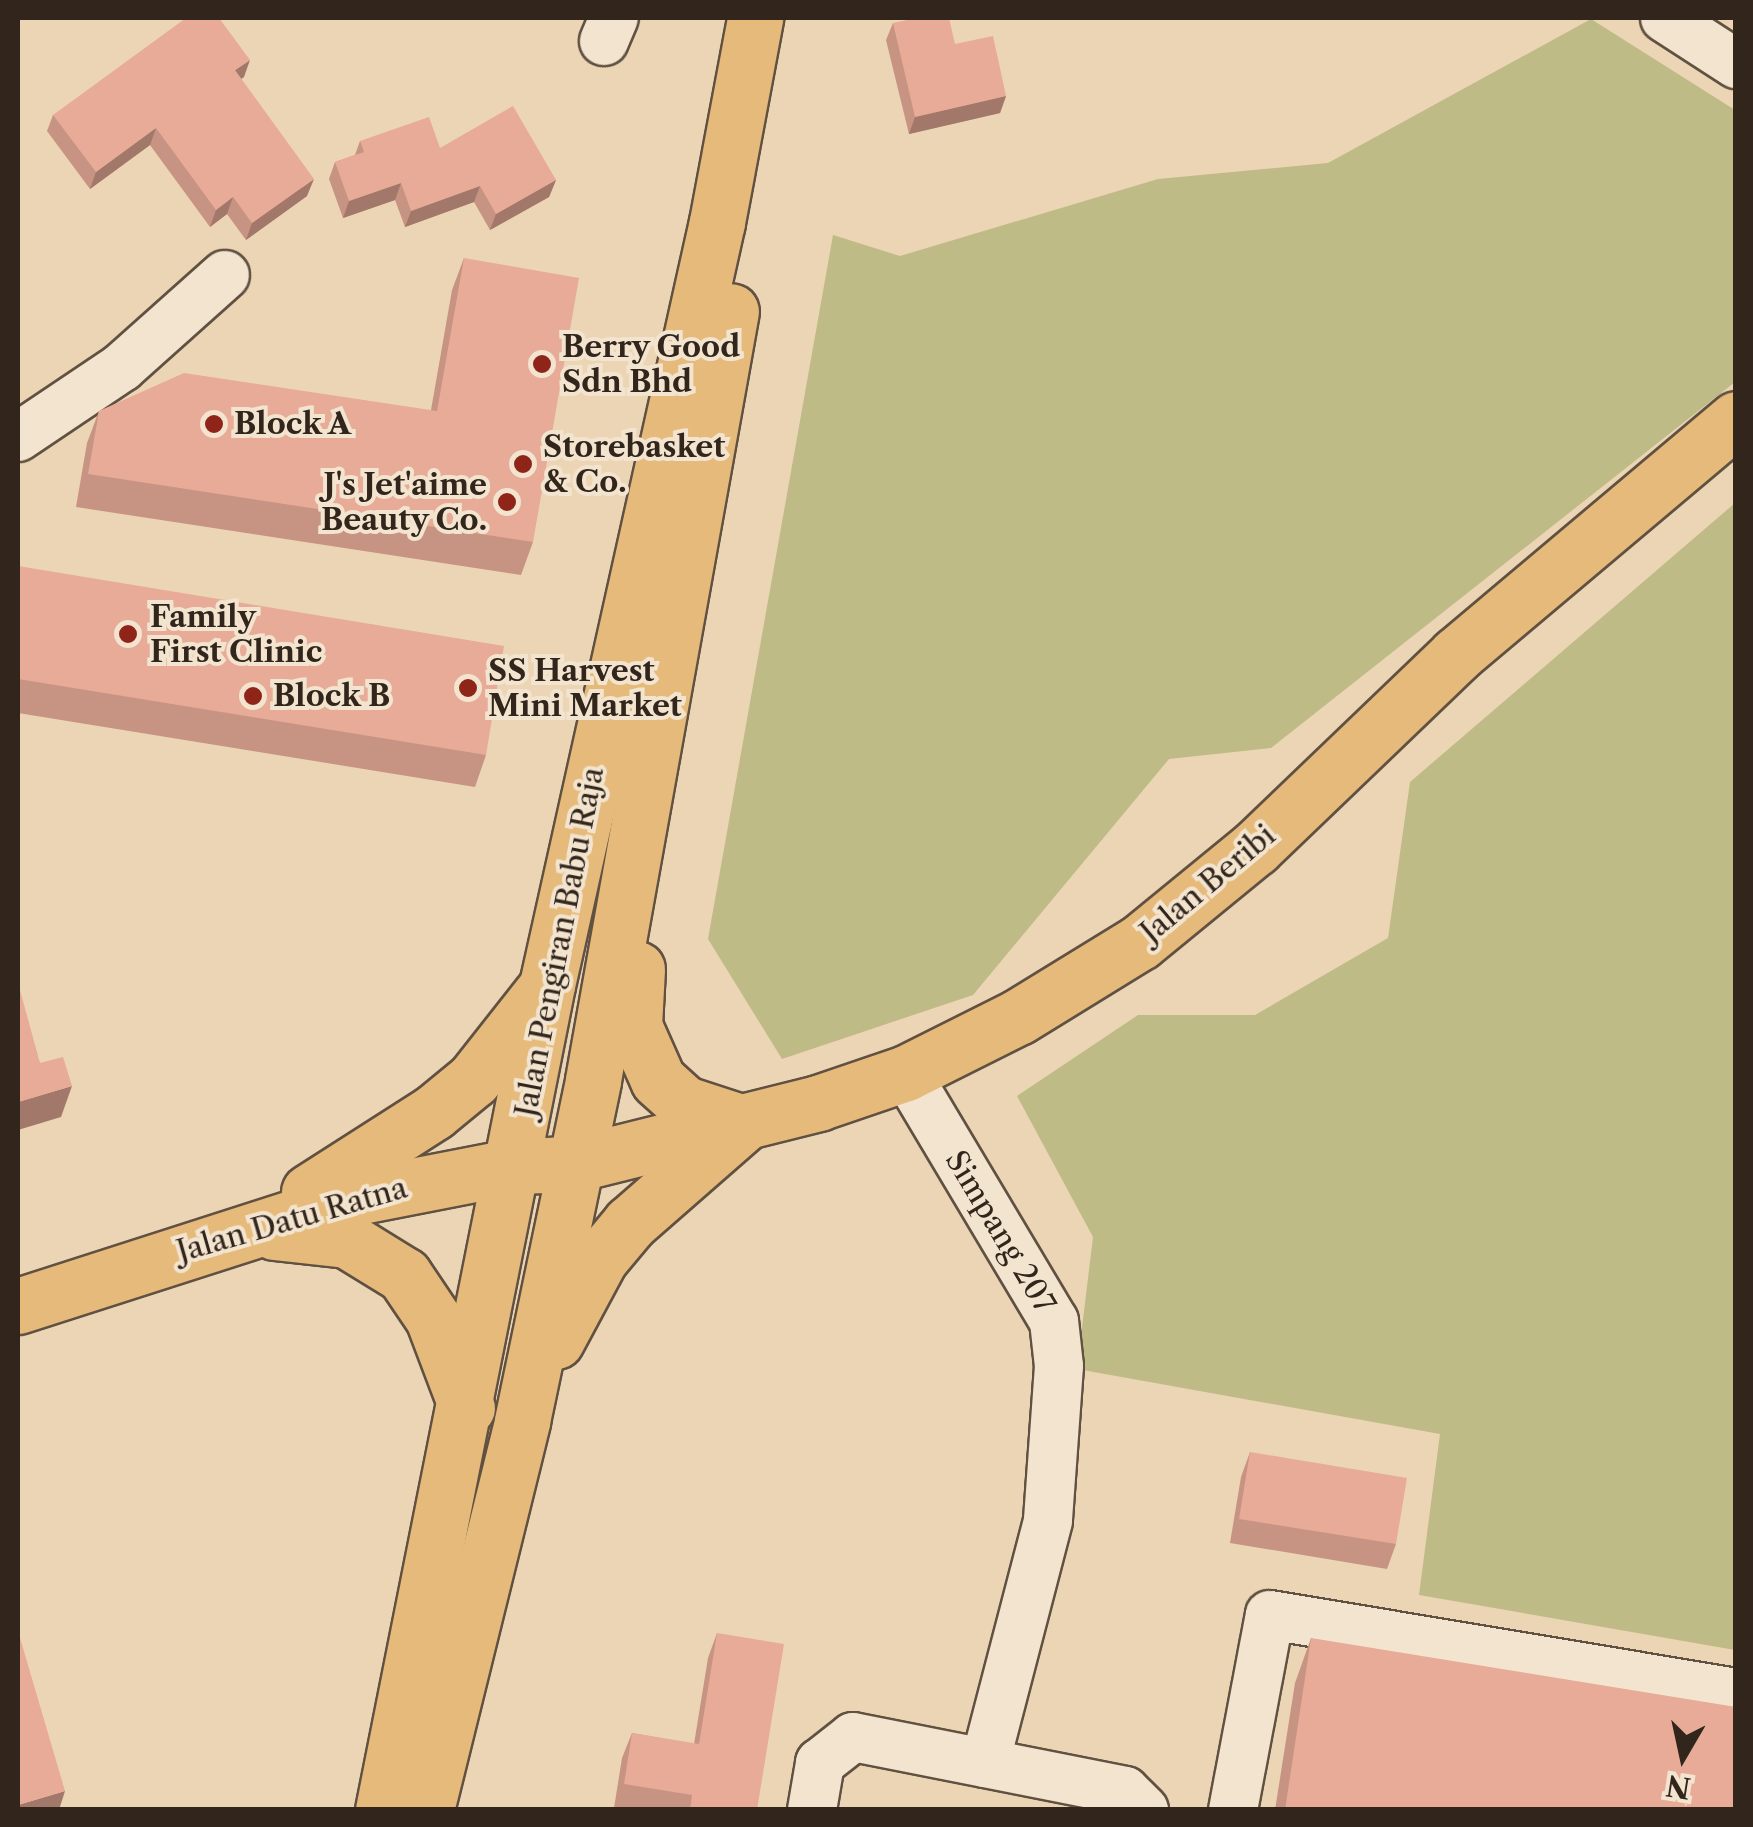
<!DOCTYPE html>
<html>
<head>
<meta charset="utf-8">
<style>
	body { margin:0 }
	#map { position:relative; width:1753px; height:1827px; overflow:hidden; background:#ebd5b4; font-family:"Libre Caslon Text",serif }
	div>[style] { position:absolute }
	.green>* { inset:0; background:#bfbb87 }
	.roads { filter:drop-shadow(2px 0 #605142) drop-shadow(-2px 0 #605142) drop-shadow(0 2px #605142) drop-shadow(0 -2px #605142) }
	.minor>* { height:48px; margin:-24px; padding:0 24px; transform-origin:24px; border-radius:24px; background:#f2e4ce }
	.major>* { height:55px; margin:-27.5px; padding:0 27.5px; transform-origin:27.5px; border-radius:27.5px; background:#e6ba7a }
	.wall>* { inset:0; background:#c79382 }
	.shaded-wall>* { inset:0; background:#a2786a }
	.building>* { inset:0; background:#e7ab97 }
	.dots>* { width:28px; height:28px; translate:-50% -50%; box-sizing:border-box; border:5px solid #f2e4ce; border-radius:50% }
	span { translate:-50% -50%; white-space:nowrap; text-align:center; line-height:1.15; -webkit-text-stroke:8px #f2e4ce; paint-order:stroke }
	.poi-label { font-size:30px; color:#31251c; font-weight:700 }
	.left { translate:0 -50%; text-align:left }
	.right { translate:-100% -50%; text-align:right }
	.street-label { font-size:30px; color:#31251c }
	.frame { position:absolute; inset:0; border:20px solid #31251c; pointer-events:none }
	.north { position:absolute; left:1633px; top:1707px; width:100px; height:100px; -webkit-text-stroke:8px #f2e4ce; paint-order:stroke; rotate:189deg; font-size:28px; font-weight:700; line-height:40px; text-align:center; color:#31251c }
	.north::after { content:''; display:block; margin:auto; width:35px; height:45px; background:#31251c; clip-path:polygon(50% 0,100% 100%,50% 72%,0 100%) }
</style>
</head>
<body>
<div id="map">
	<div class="green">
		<i style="clip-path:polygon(1591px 19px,1735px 110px,1735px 382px,1271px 748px,1169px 759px,973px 995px,782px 1059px,708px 939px,833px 235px,900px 256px,1158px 179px,1328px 163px)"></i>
		<i style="clip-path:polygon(1735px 503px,1735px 1650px,1419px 1595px,1440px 1434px,1077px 1369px,1093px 1237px,1017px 1096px,1138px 1015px,1255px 1015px,1388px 938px,1410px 782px)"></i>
	</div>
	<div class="roads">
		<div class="minor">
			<i style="left:1665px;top:18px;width:85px;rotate:32.9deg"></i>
			<i style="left:604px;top:41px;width:25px;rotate:-67deg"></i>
			<i style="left:18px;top:437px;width:125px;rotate:-33.9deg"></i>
			<i style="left:122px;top:367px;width:138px;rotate:-41.8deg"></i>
			<i style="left:906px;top:1073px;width:289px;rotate:59.2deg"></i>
			<i style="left:1054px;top:1321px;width:45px;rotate:83.7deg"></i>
			<i style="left:1059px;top:1366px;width:155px;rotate:94.1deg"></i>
			<i style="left:1048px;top:1521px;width:250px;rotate:104.6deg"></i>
			<i style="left:812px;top:1810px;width:48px;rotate:-80.3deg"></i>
			<i style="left:820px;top:1763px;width:42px;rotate:-38.2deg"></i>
			<i style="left:853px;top:1737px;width:277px;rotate:11.2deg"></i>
			<i style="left:1125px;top:1791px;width:27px;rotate:45deg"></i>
			<i style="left:1233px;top:1810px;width:198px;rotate:-79.3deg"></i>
			<i style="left:1270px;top:1615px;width:472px;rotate:9.5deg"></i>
		</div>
		<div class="major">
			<i style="left:637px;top:969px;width:57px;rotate:93deg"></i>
			<i style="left:634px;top:1026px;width:59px;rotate:66deg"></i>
			<i style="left:658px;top:1080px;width:36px;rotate:42deg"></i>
			<i style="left:685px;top:1104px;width:62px;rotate:17.9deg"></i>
			<i style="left:309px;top:1192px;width:148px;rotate:-32.6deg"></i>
			<i style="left:434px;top:1112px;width:52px;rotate:-39.5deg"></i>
			<i style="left:474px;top:1079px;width:108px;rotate:-51.8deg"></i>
			<i style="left:274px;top:1232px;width:73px;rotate:6.3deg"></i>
			<i style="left:347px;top:1240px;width:67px;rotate:31.6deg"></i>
			<i style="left:404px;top:1275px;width:52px;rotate:56deg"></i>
			<i style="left:433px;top:1318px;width:96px;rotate:69.3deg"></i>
			<i style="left:18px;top:1306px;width:360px;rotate:-17.8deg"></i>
			<i style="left:361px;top:1196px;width:158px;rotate:-11deg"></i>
			<i style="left:516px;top:1166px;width:58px;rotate:-2deg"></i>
			<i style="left:574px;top:1164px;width:252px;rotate:-14deg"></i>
			<i style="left:818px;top:1103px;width:93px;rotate:-18.8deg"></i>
			<i style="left:906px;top:1073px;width:125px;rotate:-26.6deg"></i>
			<i style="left:1018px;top:1017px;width:143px;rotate:-31.6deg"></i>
			<i style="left:1140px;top:942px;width:149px;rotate:-39.3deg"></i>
			<i style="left:1255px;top:848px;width:279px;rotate:-43.8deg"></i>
			<i style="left:1456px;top:655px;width:366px;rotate:-40.1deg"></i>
			<i style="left:556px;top:1341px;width:93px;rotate:-61.8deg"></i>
			<i style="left:600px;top:1259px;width:47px;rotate:-50.2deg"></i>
			<i style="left:630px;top:1223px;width:149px;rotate:-41.2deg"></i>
			<i style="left:383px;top:1810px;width:841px;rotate:-78.76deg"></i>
			<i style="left:547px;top:985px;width:782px;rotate:-77.44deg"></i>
			<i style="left:717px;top:222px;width:208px;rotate:-79.4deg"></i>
			<i style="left:426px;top:1810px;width:401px;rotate:-76.1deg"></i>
			<i style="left:522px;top:1421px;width:348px;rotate:-78.2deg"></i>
			<i style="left:593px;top:1080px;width:781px;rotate:-79.83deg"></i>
		</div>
	</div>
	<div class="wall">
		<i style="clip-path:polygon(893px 23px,955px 44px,1006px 96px,1000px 113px,909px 134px,886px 40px)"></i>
		<i style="clip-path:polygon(244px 77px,241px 79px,307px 196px,246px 240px,227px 214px,210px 227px,150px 145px,90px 189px,47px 131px,53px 115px)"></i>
		<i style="clip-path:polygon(360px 141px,440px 148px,556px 180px,549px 197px,490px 230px,474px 202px,405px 227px,395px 200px,343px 218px,329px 179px,335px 162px,355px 155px)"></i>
		<i style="clip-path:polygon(464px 258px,533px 542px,521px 575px,76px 507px,87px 443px,99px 411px,431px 410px,452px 290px)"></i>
		<i style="clip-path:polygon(18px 566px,486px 755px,475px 787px,18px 713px)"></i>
		<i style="clip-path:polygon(1250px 1452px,1396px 1544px,1387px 1569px,1230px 1543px,1241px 1477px)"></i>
		<i style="clip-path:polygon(717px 1633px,757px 1810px,614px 1808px,622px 1758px,632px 1733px,694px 1744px,708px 1658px)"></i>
		<i style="clip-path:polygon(1311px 1638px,1736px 1810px,1275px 1810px,1295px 1683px)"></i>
	</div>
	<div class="shaded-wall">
		<i style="clip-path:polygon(250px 60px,244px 77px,229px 87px,235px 70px)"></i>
		<i style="clip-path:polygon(1006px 96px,1000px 113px,909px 134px,915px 117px)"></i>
		<i style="clip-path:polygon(156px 128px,150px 145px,90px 189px,96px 172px)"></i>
		<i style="clip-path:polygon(314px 179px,307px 196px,246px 240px,252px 223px)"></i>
		<i style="clip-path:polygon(556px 180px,549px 197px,490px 230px,496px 214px)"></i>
		<i style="clip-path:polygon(401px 183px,395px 200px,343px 218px,349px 201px)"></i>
		<i style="clip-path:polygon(480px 186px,474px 202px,405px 227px,411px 211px)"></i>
		<i style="clip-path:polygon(233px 197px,227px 214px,210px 227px,216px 210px)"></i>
		<i style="clip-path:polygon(72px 1086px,61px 1117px,18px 1130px,18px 1102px)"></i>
		<i style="clip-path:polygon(65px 1791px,59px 1810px,18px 1810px,18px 1805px)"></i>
	</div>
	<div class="building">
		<i style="clip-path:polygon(186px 18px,219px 18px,250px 60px,235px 70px,314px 179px,252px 223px,233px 197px,216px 210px,156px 128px,96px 172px,53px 115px)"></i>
		<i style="clip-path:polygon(917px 18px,949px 18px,955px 44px,993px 36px,1006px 96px,915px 117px,893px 23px)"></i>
		<i style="clip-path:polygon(513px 106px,556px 180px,496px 214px,480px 186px,411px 211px,401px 183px,349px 201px,335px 162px,364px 152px,360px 141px,429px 117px,440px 148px)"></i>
		<i style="clip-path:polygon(464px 258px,579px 278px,533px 542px,88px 474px,99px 411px,184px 373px,437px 411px)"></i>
		<i style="clip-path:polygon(18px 566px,504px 646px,486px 755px,18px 679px)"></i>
		<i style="clip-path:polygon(18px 983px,40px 1063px,63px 1057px,72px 1086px,18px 1102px)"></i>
		<i style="clip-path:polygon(1250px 1452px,1407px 1478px,1396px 1544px,1239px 1519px)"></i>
		<i style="clip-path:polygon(18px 1631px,65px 1791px,18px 1805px)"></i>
		<i style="clip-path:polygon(717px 1633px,784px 1644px,757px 1810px,690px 1810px,692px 1795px,624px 1784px,632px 1733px,699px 1744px)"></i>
		<i style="clip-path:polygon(1311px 1638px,1736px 1707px,1736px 1810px,1285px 1810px)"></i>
	</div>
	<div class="dots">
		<i style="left:542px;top:364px;background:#8f2418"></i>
		<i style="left:214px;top:424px;background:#8f2418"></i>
		<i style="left:523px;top:464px;background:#8f2418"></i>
		<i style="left:507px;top:502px;background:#8f2418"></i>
		<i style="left:128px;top:634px;background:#8f2418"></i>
		<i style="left:468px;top:688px;background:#8f2418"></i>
		<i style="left:253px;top:696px;background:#8f2418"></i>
	</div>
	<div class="poi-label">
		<span class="left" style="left:562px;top:364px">Berry Good<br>Sdn Bhd</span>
		<span class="left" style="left:234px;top:424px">Block A</span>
		<span class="left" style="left:543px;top:464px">Storebasket<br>&amp; Co.</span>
		<span class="right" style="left:487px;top:502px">J's Jet'aime<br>Beauty Co.</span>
		<span class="left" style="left:150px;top:634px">Family<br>First Clinic</span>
		<span class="left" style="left:488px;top:688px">SS Harvest<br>Mini Market</span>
		<span class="left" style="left:273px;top:696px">Block B</span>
	</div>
	<div class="street-label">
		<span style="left:1208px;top:884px;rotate:-40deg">Jalan Beribi</span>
		<span style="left:560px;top:942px;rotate:-79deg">Jalan Pengiran Babu Raja</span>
		<span style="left:292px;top:1220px;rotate:-16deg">Jalan Datu Ratna</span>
		<span style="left:1000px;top:1232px;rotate:59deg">Simpang 207</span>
	</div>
	<div class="frame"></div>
	<div class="north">N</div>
</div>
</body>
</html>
